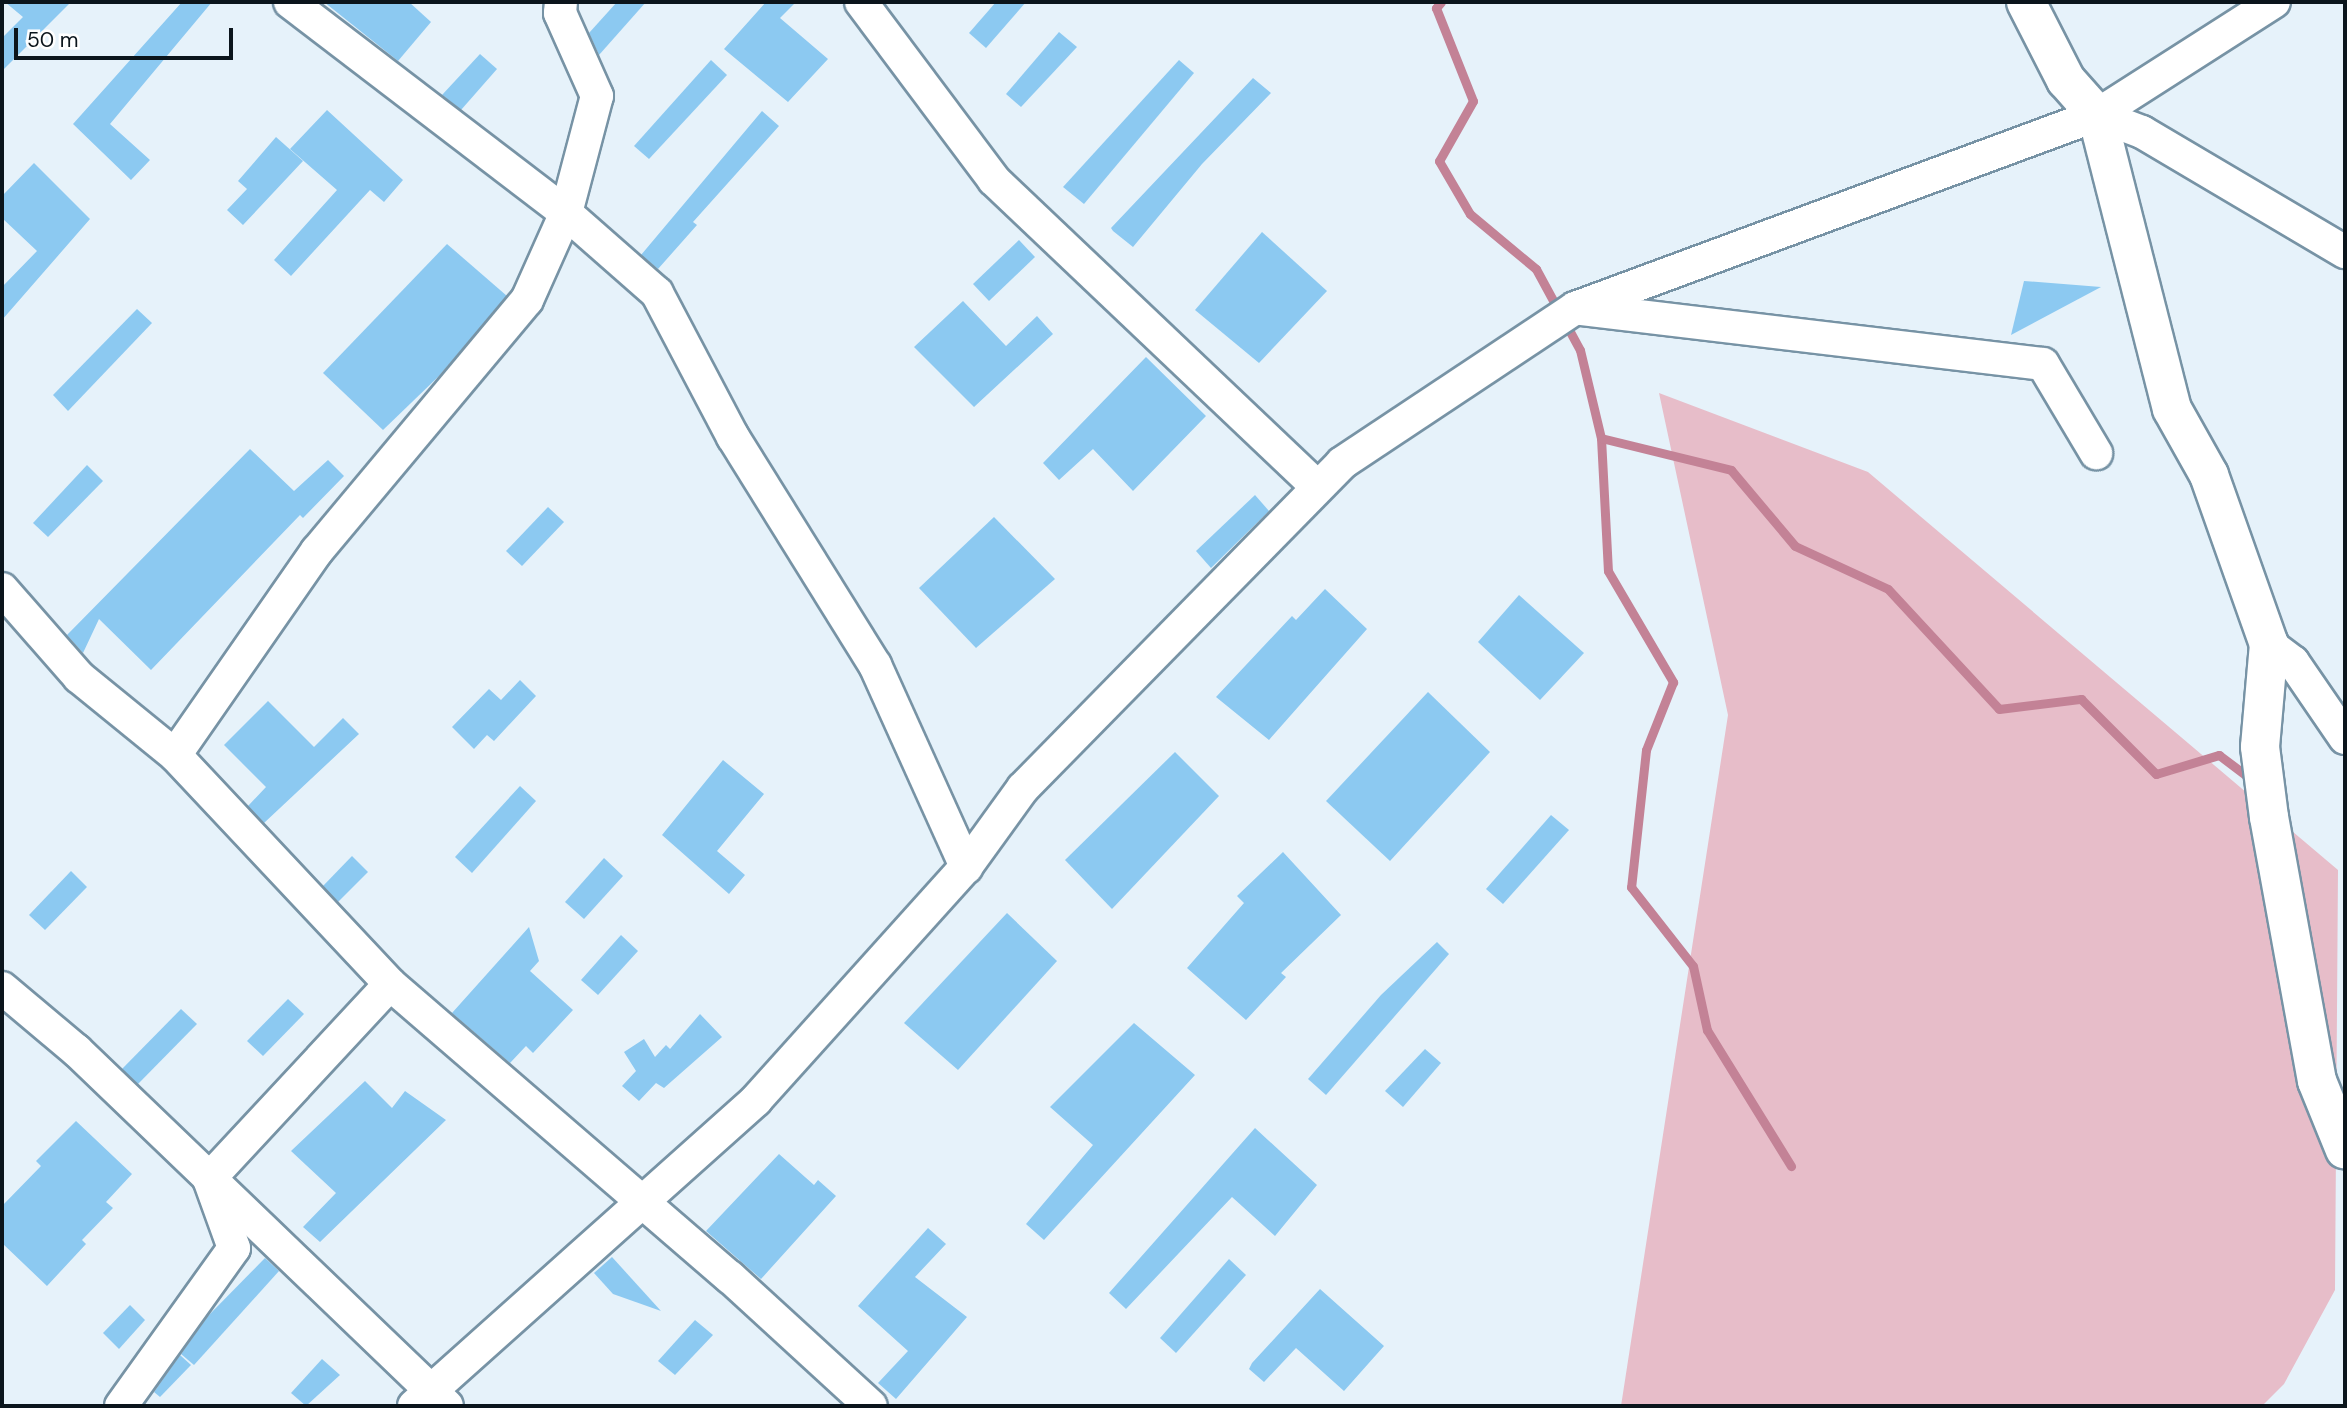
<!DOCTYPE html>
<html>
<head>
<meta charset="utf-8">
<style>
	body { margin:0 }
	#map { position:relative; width:2347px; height:1408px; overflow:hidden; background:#e6f2fa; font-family:"DM Sans",sans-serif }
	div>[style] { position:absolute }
	.green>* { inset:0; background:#e7bdc9 }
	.stream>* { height:9px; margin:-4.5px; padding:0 4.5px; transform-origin:4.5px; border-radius:4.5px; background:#c38296 }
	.building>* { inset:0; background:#8cc9f1 }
	.roads { filter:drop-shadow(2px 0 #7793a5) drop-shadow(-2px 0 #7793a5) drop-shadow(0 2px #7793a5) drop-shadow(0 -2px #7793a5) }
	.street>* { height:32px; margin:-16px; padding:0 16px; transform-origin:16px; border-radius:16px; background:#fff }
	.secondary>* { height:38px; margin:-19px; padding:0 19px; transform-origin:19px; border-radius:19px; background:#fff }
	span { translate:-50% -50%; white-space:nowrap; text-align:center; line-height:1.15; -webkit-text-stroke:5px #fff; paint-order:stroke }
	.frame { position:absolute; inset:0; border:4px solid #0b151c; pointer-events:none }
	.scale { position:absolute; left:14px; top:28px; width:219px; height:32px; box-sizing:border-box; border:4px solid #0b151c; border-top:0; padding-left:9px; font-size:21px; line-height:24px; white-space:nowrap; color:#0b151c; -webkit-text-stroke:5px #fff; paint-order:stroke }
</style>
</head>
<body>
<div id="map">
	<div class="green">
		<i style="clip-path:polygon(1659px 393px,1868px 472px,2338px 870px,2335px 1290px,2284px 1384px,2262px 1406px,1621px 1406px,1728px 715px)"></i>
	</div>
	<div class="stream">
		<i style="left:1441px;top:2px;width:8px;rotate:130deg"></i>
		<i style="left:1436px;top:8px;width:100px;rotate:68.3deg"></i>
		<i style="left:1473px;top:101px;width:69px;rotate:119.5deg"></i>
		<i style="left:1439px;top:161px;width:61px;rotate:59.7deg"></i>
		<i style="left:1470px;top:214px;width:86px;rotate:39.8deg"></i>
		<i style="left:1536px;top:269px;width:92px;rotate:61.5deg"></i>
		<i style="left:1580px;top:350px;width:90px;rotate:76.6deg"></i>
		<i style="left:1601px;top:438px;width:133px;rotate:87deg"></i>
		<i style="left:1608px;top:571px;width:129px;rotate:59.6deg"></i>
		<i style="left:1673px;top:682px;width:73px;rotate:111.7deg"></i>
		<i style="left:1646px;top:750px;width:138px;rotate:96.2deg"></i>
		<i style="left:1631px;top:887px;width:100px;rotate:51.9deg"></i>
		<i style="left:1693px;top:966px;width:66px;rotate:77.7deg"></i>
		<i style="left:1707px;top:1030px;width:160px;rotate:58.3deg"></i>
		<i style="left:1601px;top:438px;width:134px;rotate:13.8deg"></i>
		<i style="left:1731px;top:470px;width:99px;rotate:49.9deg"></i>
		<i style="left:1795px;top:546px;width:102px;rotate:24.8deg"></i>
		<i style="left:1888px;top:589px;width:163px;rotate:47.2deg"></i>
		<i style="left:1999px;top:709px;width:83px;rotate:-7deg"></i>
		<i style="left:2081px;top:699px;width:106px;rotate:45deg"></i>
		<i style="left:2156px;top:774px;width:66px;rotate:-16.8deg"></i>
		<i style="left:2219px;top:755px;width:35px;rotate:37deg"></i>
	</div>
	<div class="building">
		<i style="clip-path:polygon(5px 2px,71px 2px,2px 71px,2px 38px,23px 17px)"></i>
		<i style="clip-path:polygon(182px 2px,212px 2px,110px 124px,150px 160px,131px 180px,73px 124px)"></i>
		<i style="clip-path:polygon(324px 2px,409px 2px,431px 22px,398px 61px)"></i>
		<i style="clip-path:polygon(617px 2px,646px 2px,599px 55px,589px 33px)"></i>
		<i style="clip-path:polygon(766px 2px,796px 2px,780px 18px,828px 59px,788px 102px,724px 49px)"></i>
		<i style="clip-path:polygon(996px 2px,1026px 2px,986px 48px,969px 33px)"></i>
		<i style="clip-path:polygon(1059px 32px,1077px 47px,1021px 107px,1006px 94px)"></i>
		<i style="clip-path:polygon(480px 54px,497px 69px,461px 110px,442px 95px)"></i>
		<i style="clip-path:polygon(711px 60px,727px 75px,649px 159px,634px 146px)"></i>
		<i style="clip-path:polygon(1179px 60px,1194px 73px,1084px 204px,1063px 187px)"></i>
		<i style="clip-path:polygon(1253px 78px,1271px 93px,1202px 164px,1133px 247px,1113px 231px,1111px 228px)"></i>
		<i style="clip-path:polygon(327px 110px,403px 180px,384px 202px,370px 190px,291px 276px,274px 260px,337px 190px,290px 149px)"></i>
		<i style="clip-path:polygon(762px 111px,779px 126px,693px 222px,697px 225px,658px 269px,641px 255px)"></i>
		<i style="clip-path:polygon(276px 137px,303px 161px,243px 225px,227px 210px,247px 189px,238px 181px)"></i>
		<i style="clip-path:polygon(34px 163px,90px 219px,2px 320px,2px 287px,37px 251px,2px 218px,2px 196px)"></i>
		<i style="clip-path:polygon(1262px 232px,1327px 291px,1259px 363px,1195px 310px)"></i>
		<i style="clip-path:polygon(1019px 240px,1035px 257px,989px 301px,973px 284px)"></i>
		<i style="clip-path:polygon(447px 244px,507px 296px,439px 376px,383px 430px,323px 373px)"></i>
		<i style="clip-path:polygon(2024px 281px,2101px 287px,2011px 335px)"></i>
		<i style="clip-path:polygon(963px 301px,1006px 346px,1037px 316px,1053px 334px,974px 407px,914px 347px)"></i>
		<i style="clip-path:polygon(137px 309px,152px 323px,68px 411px,53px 395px)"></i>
		<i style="clip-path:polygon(1146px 357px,1206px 416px,1133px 491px,1093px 449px,1059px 480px,1043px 463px)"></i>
		<i style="clip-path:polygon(250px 449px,294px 491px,328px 460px,344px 476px,303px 518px,300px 515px,151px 670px,99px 619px,83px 653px,67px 635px)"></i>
		<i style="clip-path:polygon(87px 465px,103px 481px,48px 537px,33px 523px)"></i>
		<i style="clip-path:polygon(1255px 495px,1269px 511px,1211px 568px,1196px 551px)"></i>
		<i style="clip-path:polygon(548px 507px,564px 522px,522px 566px,506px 551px)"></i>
		<i style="clip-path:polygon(994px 517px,1055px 579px,976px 648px,919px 588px)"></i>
		<i style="clip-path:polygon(1325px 589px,1367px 629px,1269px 740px,1216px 697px,1292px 616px,1296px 620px)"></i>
		<i style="clip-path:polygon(1519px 595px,1584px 653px,1540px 700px,1478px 642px)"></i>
		<i style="clip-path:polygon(520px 680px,536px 696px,494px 741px,487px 735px,474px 749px,452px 727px,489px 689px,501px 700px)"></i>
		<i style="clip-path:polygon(1428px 692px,1490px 752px,1390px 861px,1326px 801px)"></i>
		<i style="clip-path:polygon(268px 701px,314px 747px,343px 718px,359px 734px,264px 823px,248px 806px,266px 787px,224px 745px)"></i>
		<i style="clip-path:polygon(1175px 752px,1219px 796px,1112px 909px,1065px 860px)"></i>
		<i style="clip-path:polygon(723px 760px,764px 794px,717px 851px,745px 875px,729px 894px,662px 835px)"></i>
		<i style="clip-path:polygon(520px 786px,536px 801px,472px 873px,455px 857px)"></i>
		<i style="clip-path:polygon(1551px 815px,1569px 830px,1503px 904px,1486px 889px)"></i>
		<i style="clip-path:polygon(1283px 852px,1341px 915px,1281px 973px,1286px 977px,1246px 1020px,1187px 968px,1244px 903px,1237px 896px)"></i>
		<i style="clip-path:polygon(352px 856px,368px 872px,338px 902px,323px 886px)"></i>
		<i style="clip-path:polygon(604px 858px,623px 876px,584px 919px,565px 902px)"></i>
		<i style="clip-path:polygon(71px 871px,87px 887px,45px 930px,29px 915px)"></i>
		<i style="clip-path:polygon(1007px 913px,1057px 961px,958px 1070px,904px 1023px)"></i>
		<i style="clip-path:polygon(529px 927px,539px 961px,530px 971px,573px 1010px,533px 1053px,526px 1046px,510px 1063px,452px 1013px)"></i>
		<i style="clip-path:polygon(621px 935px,638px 951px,598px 995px,581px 980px)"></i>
		<i style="clip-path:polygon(1437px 942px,1449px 954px,1326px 1095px,1308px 1079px,1381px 995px)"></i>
		<i style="clip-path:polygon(288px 999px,304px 1014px,263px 1056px,247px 1041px)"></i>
		<i style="clip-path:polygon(181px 1009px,197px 1024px,138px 1084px,122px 1069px)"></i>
		<i style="clip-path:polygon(700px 1014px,722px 1037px,664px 1088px,656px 1083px,639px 1101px,622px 1086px,636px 1071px,624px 1052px,644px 1039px,655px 1057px,666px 1045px,670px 1049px)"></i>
		<i style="clip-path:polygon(1134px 1023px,1195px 1075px,1044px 1240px,1026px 1224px,1093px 1145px,1050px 1107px)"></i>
		<i style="clip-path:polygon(1425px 1049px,1441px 1063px,1403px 1107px,1385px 1091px)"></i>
		<i style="clip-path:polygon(365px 1081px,392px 1108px,405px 1091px,446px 1120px,320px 1242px,303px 1227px,336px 1193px,291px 1151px)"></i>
		<i style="clip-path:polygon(76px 1121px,132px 1174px,106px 1202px,113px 1208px,82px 1240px,86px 1244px,47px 1286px,2px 1243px,2px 1206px,41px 1166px,36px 1161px)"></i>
		<i style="clip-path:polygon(1255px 1128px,1317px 1185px,1275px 1236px,1232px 1197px,1126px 1309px,1109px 1293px)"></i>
		<i style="clip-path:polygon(779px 1154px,814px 1185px,818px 1180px,836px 1196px,761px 1279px,706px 1231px)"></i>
		<i style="clip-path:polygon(928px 1228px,946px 1244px,915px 1277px,967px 1317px,896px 1399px,878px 1383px,908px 1351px,858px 1306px)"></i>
		<i style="clip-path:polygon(612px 1257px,661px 1311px,613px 1294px,594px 1273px)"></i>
		<i style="clip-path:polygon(265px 1258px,279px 1271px,194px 1365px,181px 1354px,208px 1316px)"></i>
		<i style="clip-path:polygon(1229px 1259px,1246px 1275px,1176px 1353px,1160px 1338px)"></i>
		<i style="clip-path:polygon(1320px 1289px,1384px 1346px,1344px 1391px,1296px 1348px,1264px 1382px,1249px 1369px,1252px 1363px)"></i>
		<i style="clip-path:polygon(130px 1305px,145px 1320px,119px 1349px,103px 1333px)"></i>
		<i style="clip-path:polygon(695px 1320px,713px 1335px,675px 1375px,658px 1361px)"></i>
		<i style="clip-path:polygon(180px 1355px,191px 1365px,160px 1397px,154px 1392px)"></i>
		<i style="clip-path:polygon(322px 1359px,340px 1375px,306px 1406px,291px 1393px)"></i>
	</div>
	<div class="roads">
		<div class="street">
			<i style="left:290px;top:2px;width:347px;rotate:37.4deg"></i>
			<i style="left:566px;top:213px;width:121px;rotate:41.3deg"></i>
			<i style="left:657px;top:293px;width:163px;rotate:62.2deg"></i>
			<i style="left:733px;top:437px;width:269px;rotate:58.1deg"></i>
			<i style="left:875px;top:665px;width:222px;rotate:65.7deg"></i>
			<i style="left:861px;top:2px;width:222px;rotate:53.2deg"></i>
			<i style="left:994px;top:180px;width:446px;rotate:43.5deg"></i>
			<i style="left:2097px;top:115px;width:48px;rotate:20.7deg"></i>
			<i style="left:2142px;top:132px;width:236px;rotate:30.6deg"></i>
			<i style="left:1581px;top:309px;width:465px;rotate:6.8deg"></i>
			<i style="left:2043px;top:364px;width:104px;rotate:59.2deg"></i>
			<i style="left:2px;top:589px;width:117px;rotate:48.8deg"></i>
			<i style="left:79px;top:677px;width:124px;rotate:39.1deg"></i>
			<i style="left:175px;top:755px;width:314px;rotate:46.8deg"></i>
			<i style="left:390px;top:984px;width:449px;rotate:40.8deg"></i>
			<i style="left:730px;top:1277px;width:191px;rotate:42.5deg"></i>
			<i style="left:2269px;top:644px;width:30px;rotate:37deg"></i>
			<i style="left:2293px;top:662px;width:92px;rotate:55.6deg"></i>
			<i style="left:175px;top:755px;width:249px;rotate:-55.2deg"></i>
			<i style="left:317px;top:551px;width:327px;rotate:-50.1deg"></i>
			<i style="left:527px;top:300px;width:95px;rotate:-65.9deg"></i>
			<i style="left:566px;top:213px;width:121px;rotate:-75.2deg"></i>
			<i style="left:597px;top:96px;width:91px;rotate:-114deg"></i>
			<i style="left:560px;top:13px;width:11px;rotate:-85deg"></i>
			<i style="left:2px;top:988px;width:97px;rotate:40deg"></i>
			<i style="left:76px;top:1050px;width:514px;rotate:43.82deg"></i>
			<i style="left:121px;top:1406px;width:194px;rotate:-54.4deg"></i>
			<i style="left:234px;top:1248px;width:73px;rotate:-109.9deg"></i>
			<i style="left:209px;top:1179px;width:266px;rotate:-47.1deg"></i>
			<i style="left:414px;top:1406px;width:459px;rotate:-41.8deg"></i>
			<i style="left:756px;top:1100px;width:314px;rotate:-48deg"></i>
			<i style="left:966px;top:867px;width:97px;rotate:-54.2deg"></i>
			<i style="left:1023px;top:788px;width:455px;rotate:-45.5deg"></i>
			<i style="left:1342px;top:463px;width:280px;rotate:-33.6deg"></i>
			<i style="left:1575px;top:308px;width:557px;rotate:-20.29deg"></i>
			<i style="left:2097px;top:115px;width:210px;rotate:-32.6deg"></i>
		</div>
		<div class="secondary">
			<i style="left:2026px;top:2px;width:88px;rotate:62.9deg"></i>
			<i style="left:2066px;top:80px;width:47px;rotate:48.5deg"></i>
			<i style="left:2097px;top:115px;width:303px;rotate:75.7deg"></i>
			<i style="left:2172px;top:409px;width:76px;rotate:60.7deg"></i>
			<i style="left:2209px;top:475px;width:179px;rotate:70.5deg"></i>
			<i style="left:2269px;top:644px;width:103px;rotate:95deg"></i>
			<i style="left:2260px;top:747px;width:71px;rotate:82.7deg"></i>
			<i style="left:2269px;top:817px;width:268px;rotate:79.7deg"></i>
			<i style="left:2317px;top:1081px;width:74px;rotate:67.9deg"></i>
		</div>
	</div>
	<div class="frame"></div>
	<div class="scale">50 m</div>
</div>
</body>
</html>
